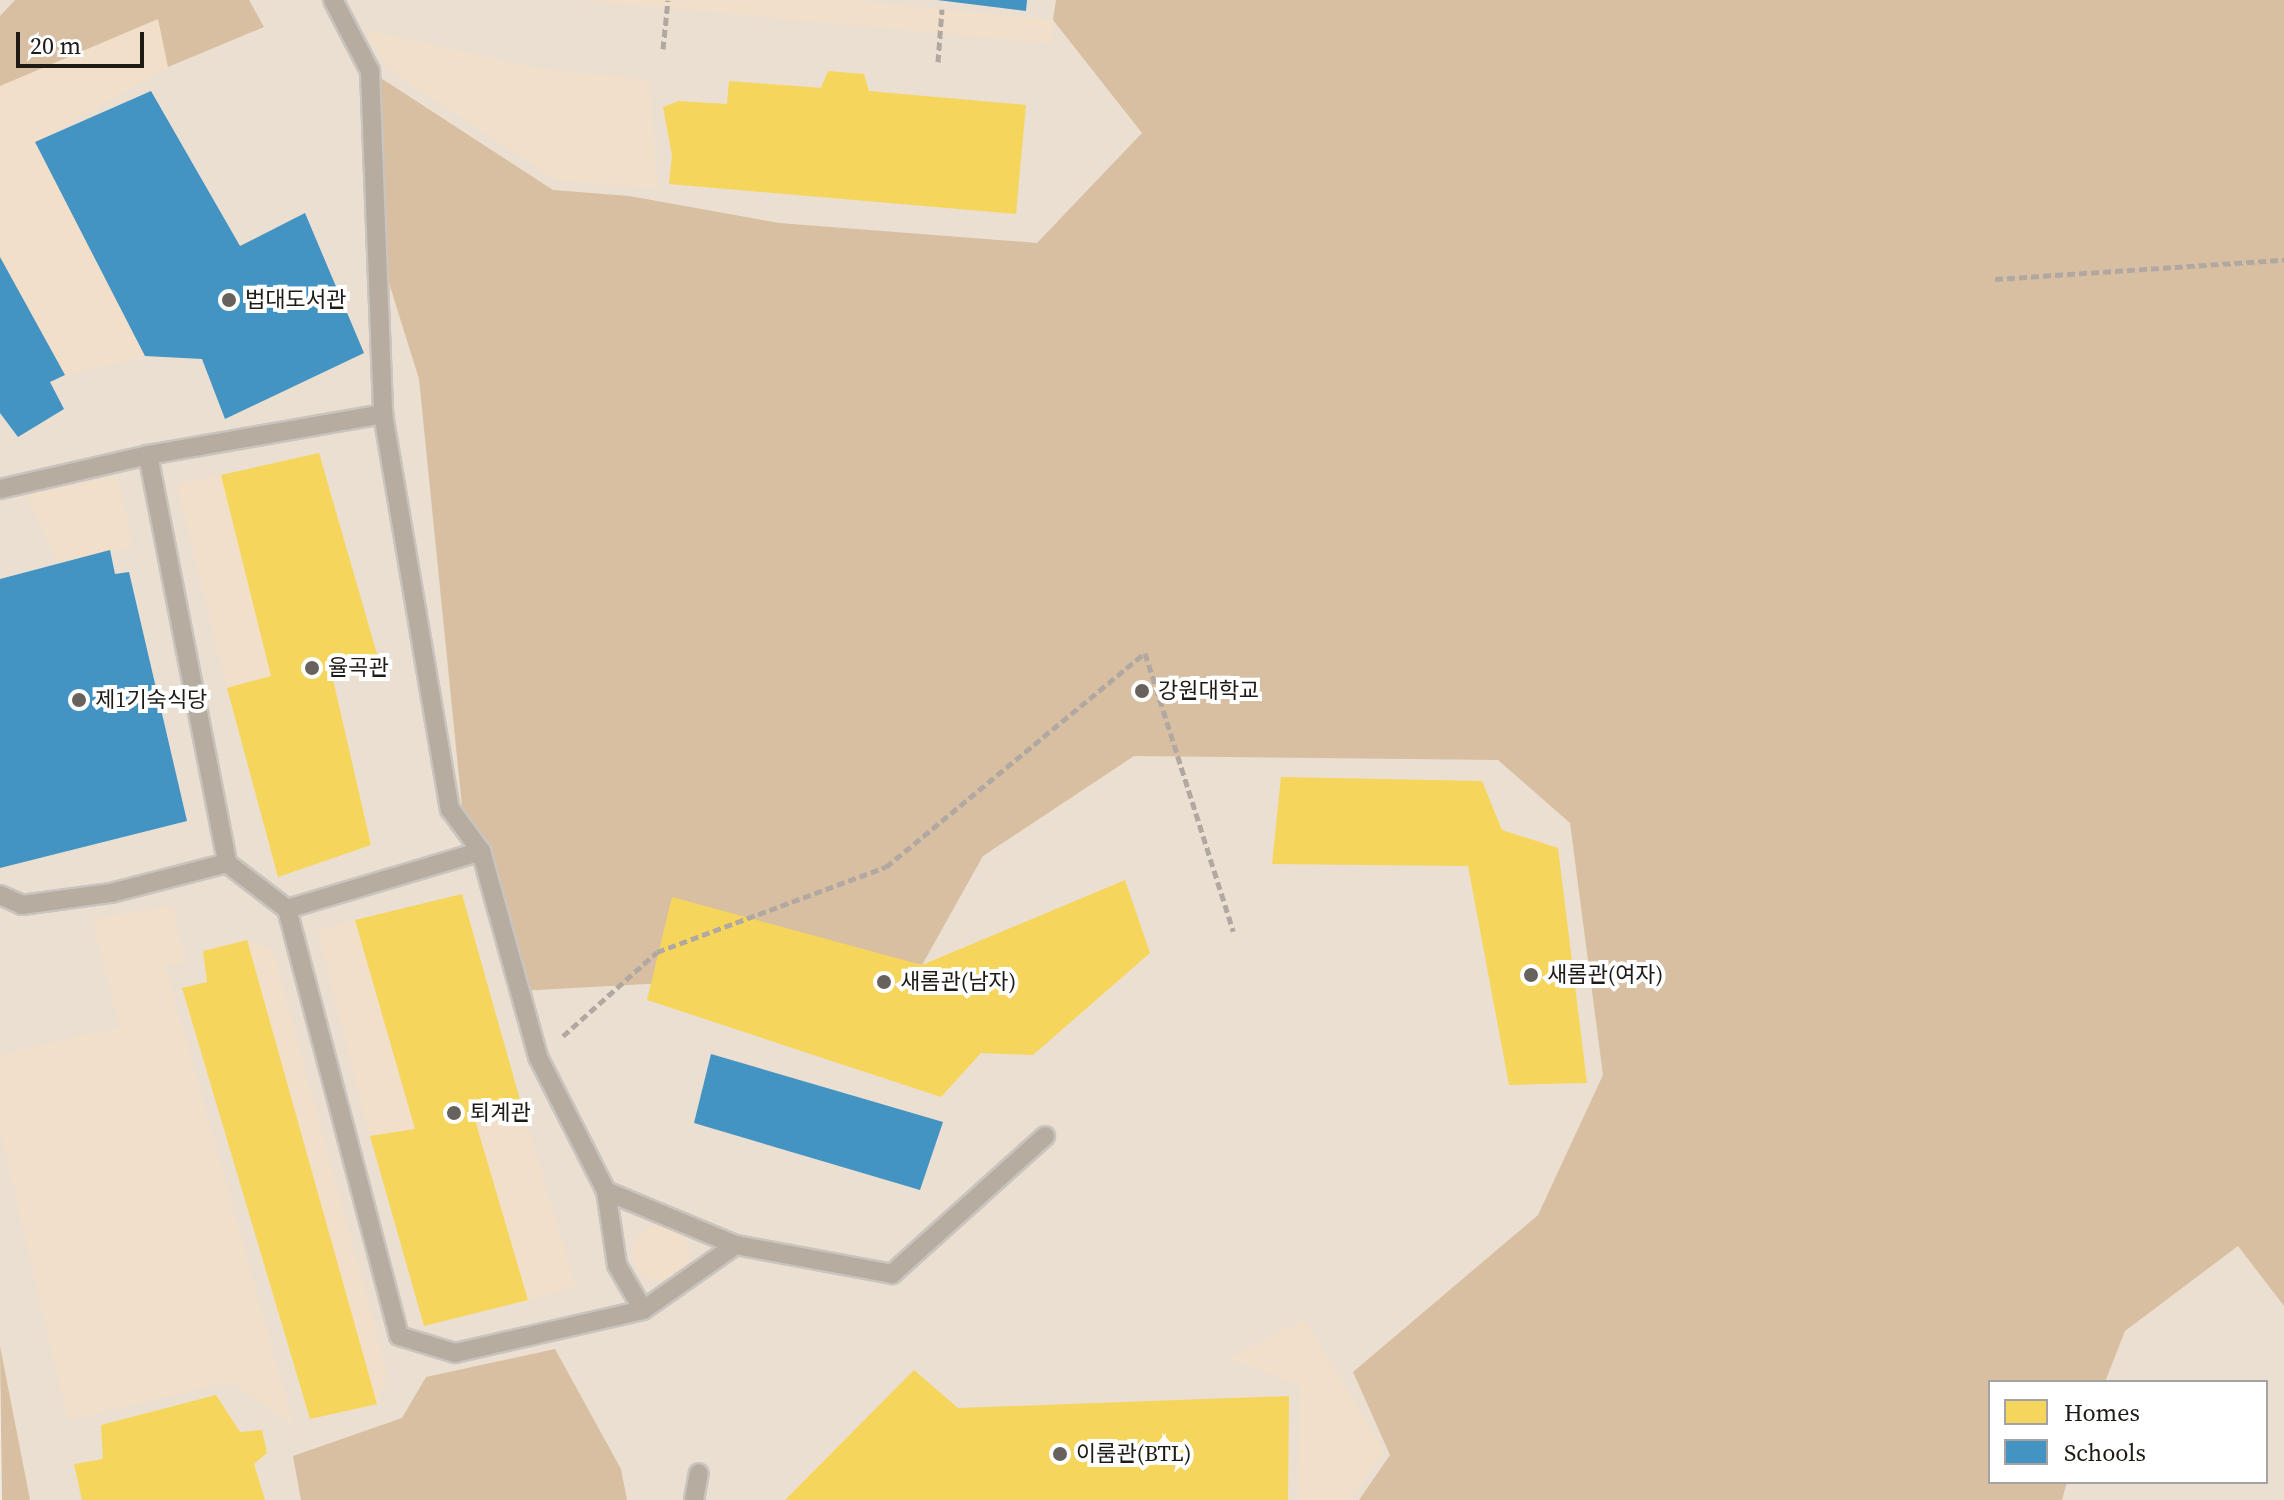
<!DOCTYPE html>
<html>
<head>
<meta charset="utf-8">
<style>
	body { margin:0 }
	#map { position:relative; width:2284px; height:1500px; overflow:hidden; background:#efe9e2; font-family:"Source Serif 4","Noto Sans KR",serif }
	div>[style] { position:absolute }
	.built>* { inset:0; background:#ebdfd1 }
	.green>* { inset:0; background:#f2dfca }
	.round { border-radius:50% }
	.forest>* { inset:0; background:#d8bfa1 }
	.homes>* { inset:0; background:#f6d55c }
	.schools>* { inset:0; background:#4393c3 }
	.path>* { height:5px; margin-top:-2.5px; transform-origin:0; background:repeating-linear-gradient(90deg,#b1a9a1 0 8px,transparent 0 12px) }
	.roads { filter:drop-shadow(2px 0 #c9c4be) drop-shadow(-2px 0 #c9c4be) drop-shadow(0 2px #c9c4be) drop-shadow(0 -2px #c9c4be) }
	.service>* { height:18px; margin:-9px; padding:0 9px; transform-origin:9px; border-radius:9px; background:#b6aca0 }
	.dots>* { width:22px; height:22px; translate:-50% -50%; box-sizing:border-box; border:4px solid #fff; border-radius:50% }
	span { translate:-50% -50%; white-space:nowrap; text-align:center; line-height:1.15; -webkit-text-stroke:8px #fff; paint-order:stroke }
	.poi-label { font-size:22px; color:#1e1a15 }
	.left { translate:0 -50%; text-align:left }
	.legend { position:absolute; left:1988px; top:1380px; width:280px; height:104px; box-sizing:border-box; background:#fff; border:2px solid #a5a3a1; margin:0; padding:10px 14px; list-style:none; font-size:24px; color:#1e1a15 }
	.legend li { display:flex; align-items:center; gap:16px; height:40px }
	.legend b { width:40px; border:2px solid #a5a3a1 }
	.scale { position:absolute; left:16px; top:32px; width:128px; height:36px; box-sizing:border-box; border:4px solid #1e1a15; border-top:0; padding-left:10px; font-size:24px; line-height:28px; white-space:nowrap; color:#1e1a15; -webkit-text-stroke:6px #fff; paint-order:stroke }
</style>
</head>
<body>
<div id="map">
	<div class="built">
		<i style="clip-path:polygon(evenodd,0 0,2284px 0,2284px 1500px,25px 1500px,0 1388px,0 0,1990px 1382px,2266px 1382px,2266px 1482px,1990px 1482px,1990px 1382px)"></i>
	</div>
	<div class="green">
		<i style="clip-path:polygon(579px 0,848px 0,1053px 20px,1051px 43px)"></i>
		<i style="clip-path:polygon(159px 19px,168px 67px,35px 142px,145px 356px,65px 375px,0 257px,0 86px)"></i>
		<i style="clip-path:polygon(365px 30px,541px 69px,649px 80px,658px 189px,557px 180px,391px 71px)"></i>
		<i style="clip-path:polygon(221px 475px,271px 676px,227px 688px,177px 485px)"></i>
		<i style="clip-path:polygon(117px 476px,133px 546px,58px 563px,27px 495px)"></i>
		<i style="clip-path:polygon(172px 906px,185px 962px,165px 965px,294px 1427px,232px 1381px,68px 1420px,0 1129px,0 1055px,120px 1027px,92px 919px)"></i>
		<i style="clip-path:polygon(355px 920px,415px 1129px,370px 1136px,318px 931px)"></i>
		<i style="clip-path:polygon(247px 940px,273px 951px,387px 1374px,377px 1404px)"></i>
		<i style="clip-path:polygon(522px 1107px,575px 1285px,528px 1300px,475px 1120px)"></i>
		<i class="round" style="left:633px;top:1225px;width:56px;height:56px"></i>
		<i style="clip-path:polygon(1304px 1319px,1384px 1451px,1349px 1500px,1298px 1500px,1300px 1385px,1229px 1359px)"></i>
	</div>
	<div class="forest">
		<i style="clip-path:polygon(15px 0,249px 0,264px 27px,168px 67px,158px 19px,0 86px,0 16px)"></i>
		<i style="clip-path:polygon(1056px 0,2284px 0,2284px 1306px,2238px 1246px,2125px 1331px,2105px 1382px,1990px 1382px,1990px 1482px,2067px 1482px,2062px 1500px,1359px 1500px,1390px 1455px,1353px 1372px,1538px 1215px,1603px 1075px,1570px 823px,1498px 760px,1134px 756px,983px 856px,922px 965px,749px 927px,665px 983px,519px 991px,464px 827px,419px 379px,379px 251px,370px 71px,553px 190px,629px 196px,779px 223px,1037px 243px,1142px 133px,1053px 20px)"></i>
		<i style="clip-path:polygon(0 1346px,30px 1500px,2px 1500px)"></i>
		<i style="clip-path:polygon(555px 1349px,621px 1469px,627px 1500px,301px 1500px,293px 1456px,402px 1418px,426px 1377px)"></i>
	</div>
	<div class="homes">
		<i style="clip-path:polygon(828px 71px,864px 74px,869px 91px,1026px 105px,1016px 214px,669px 184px,672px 155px,663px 107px,679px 101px,727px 104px,729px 81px,821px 88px)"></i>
		<i style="clip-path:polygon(319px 453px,379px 661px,332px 675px,371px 845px,278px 877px,227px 688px,271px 676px,221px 475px)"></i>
		<i style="clip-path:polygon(1281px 777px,1482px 781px,1502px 830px,1558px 848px,1587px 1083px,1509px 1085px,1468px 866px,1272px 864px)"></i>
		<i style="clip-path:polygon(1125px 880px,1150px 953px,1033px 1055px,981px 1053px,941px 1097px,647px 1000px,672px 897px,922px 965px)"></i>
		<i style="clip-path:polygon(462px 894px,522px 1107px,475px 1120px,528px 1300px,424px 1326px,370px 1136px,415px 1129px,355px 920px)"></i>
		<i style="clip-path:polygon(247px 940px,377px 1404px,310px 1419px,182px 988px,207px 982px,203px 951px)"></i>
		<i style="clip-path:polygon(914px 1370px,958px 1408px,1289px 1396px,1288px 1500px,785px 1500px)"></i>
		<i style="clip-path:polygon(216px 1395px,240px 1432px,262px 1430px,267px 1453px,254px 1464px,265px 1500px,82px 1500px,74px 1464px,103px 1459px,101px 1425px)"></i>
	</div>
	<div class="schools">
		<i style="clip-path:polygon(937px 0,1027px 0,1026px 11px)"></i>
		<i style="clip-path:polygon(151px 91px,240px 246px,305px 213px,364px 353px,225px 419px,202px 359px,145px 356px,35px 142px)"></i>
		<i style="clip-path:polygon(0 257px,65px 375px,50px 382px,64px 409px,18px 437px,0 413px)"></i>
		<i style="clip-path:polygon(110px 550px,115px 574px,129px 572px,187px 821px,0 868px,0 579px)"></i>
		<i style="clip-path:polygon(711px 1054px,943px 1122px,920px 1190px,694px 1123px)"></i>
	</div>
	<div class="path">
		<i style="left:663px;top:49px;width:49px;rotate:-84.2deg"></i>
		<i style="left:938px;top:62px;width:53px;rotate:-85.7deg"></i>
		<i style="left:1995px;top:279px;width:290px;rotate:-3.8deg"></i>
		<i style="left:563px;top:1036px;width:126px;rotate:-41.8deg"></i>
		<i style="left:657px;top:952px;width:244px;rotate:-20.4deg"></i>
		<i style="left:886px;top:867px;width:336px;rotate:-39.6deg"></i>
		<i style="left:1145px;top:653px;width:292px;rotate:72.4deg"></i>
	</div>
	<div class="roads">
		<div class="service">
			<i style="left:333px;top:0;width:80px;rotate:62.5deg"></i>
			<i style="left:370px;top:71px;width:343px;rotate:87.8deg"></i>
			<i style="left:383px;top:414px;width:401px;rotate:80.4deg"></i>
			<i style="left:450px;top:809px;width:52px;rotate:53.6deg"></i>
			<i style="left:481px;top:851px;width:214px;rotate:74.5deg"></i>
			<i style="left:538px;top:1057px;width:150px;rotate:63.1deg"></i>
			<i style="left:606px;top:1191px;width:75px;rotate:81.5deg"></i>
			<i style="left:617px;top:1265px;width:52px;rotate:60deg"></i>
			<i style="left:148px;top:455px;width:416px;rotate:79deg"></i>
			<i style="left:227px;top:863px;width:76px;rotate:37.5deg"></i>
			<i style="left:287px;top:909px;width:441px;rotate:75.3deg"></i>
			<i style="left:399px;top:1336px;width:59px;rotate:16.9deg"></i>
			<i style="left:455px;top:1353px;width:193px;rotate:-12.9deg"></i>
			<i style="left:643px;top:1310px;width:113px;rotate:-35deg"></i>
			<i style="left:0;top:489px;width:152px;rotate:-12.9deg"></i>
			<i style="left:148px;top:455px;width:239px;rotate:-9.9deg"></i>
			<i style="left:0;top:895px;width:24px;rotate:24deg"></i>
			<i style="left:22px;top:905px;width:90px;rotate:-7.7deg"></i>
			<i style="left:111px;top:893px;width:120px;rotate:-14.5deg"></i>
			<i style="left:287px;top:909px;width:202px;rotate:-16.6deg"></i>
			<i style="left:606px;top:1191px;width:141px;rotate:22.6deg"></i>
			<i style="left:736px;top:1245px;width:159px;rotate:10.5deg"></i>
			<i style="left:892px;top:1274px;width:206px;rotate:-42deg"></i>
			<i style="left:694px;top:1500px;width:27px;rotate:-80deg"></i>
		</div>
	</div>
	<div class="dots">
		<i style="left:229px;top:300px;background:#67625d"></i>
		<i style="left:312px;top:668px;background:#67625d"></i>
		<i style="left:1142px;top:691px;background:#67625d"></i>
		<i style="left:79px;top:700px;background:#67625d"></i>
		<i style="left:1531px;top:975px;background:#67625d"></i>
		<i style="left:884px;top:982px;background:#67625d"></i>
		<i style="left:454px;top:1113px;background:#67625d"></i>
		<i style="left:1060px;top:1454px;background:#67625d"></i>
	</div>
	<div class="poi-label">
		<span class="left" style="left:245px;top:300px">법대도서관</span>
		<span class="left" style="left:328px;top:668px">율곡관</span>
		<span class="left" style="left:1158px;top:691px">강원대학교</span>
		<span class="left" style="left:95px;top:700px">제1기숙식당</span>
		<span class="left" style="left:1547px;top:975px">새롬관(여자)</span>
		<span class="left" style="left:900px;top:982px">새롬관(남자)</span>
		<span class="left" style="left:470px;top:1113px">퇴계관</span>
		<span class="left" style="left:1076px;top:1454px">이룸관(BTL)</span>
	</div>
	<ul class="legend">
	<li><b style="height:22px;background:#f6d55c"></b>Homes</li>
	<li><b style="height:22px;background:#4393c3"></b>Schools</li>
	</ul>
	<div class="scale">20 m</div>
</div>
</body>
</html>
